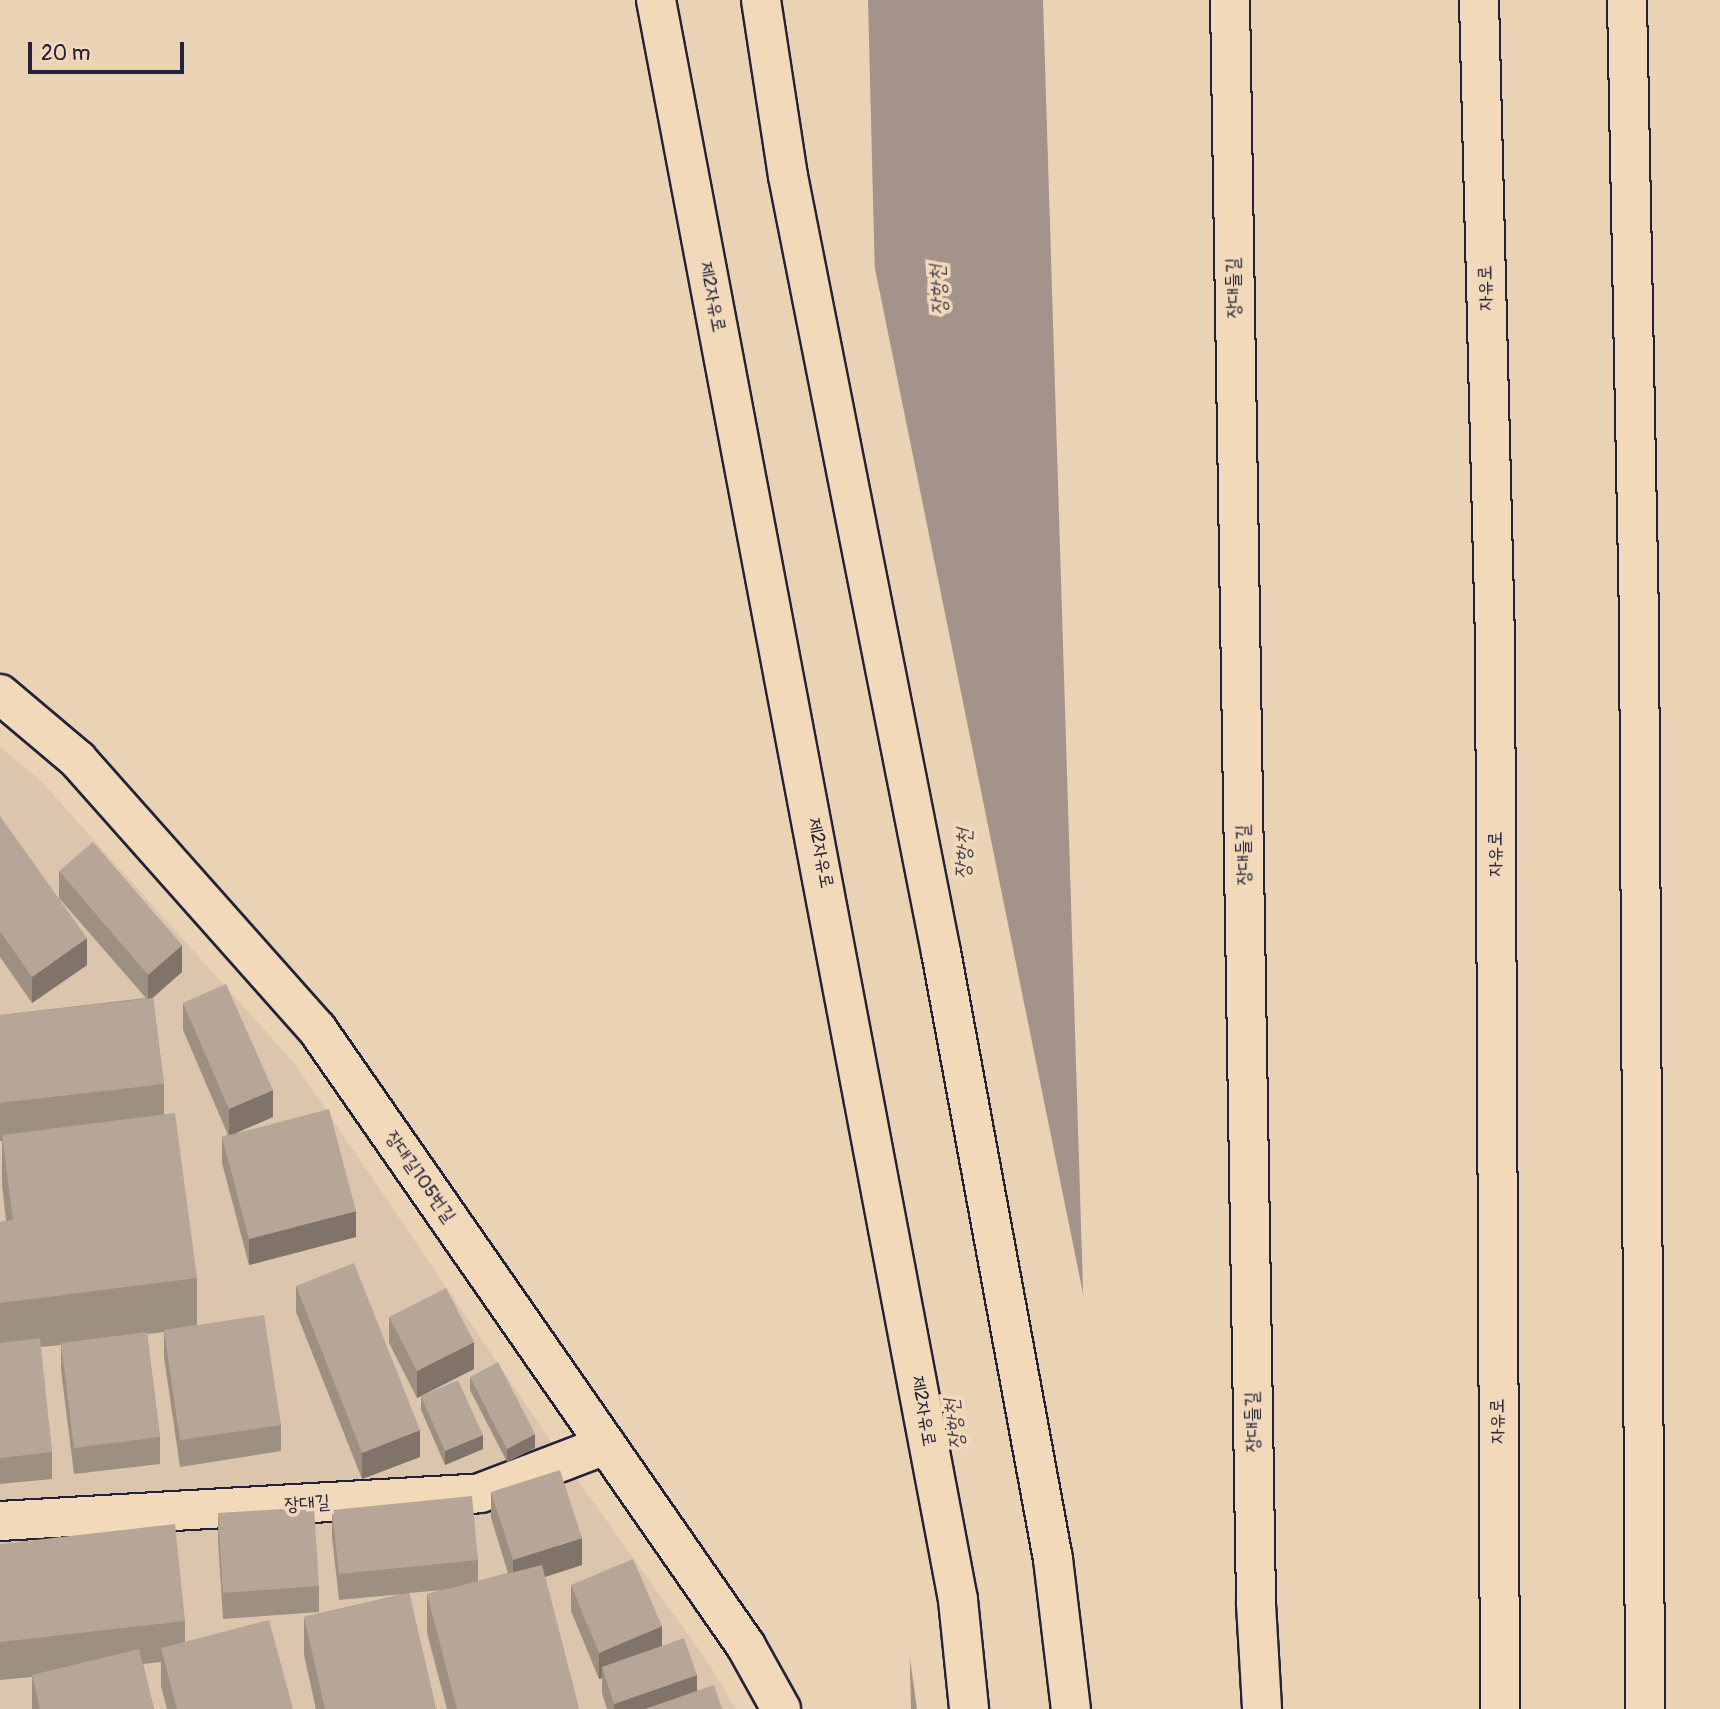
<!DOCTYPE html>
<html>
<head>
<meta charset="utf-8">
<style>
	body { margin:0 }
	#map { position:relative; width:1720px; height:1709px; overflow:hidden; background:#ead2b5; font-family:Pangolin,"Poor Story",sans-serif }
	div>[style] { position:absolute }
	.built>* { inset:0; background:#dbc5ac }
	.water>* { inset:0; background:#a3938a }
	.pier>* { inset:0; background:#ead2b5 }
	.roads { filter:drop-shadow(2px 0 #22223b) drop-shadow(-2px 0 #22223b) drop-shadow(0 2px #22223b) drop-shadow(0 -2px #22223b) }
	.minor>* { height:38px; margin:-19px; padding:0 19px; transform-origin:19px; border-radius:19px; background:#f2d9ba }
	.highway>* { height:38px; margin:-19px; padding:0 19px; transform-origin:19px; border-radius:19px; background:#f2d9ba }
	.wall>* { inset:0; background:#9d8f82 }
	.shaded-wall>* { inset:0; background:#80746a }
	.building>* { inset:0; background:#b7a697 }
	span { translate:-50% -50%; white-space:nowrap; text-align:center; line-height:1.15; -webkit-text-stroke:7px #f2d9ba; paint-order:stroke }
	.street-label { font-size:19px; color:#22223b }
	.water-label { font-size:21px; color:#494453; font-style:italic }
	.scale { position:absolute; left:28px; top:42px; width:156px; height:32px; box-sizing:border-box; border:4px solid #22223b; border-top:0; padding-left:9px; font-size:21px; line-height:24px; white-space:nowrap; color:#22223b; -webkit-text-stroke:5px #f2d9ba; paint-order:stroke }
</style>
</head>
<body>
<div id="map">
	<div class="built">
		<i style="clip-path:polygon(0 747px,42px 782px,295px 1064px,564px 1461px,707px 1661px,736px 1709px,0 1709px)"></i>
	</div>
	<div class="water">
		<i style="clip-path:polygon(868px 0,1043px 0,1096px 1709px,911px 1709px)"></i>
	</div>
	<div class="pier">
		<i style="clip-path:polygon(870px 244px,1088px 1318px,1100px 1709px,917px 1709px,906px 1630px)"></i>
	</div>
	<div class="roads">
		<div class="minor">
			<i style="left:1230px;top:0;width:1604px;rotate:89.07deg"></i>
			<i style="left:1256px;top:1604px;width:105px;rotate:86.7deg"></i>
			<i style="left:0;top:694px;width:102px;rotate:40.2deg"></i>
			<i style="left:78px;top:760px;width:360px;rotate:48.4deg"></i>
			<i style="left:317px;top:1029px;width:751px;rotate:55.19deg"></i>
			<i style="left:746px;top:1646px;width:72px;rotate:60.9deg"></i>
			<i style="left:0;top:1521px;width:481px;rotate:-3.3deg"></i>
			<i style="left:480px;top:1493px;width:135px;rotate:-20.9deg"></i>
		</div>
		<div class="highway">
			<i style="left:656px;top:0;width:1628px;rotate:79.31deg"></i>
			<i style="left:958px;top:1600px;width:110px;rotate:84.2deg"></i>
			<i style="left:761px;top:0;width:178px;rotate:81.3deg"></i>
			<i style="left:788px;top:176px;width:791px;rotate:78.85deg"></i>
			<i style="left:941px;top:952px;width:617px;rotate:79.55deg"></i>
			<i style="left:1053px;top:1559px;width:151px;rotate:83.2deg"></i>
			<i style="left:1479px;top:0;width:641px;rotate:88.57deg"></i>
			<i style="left:1495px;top:641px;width:1068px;rotate:89.73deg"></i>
			<i style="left:1627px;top:0;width:618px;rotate:88.89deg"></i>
			<i style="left:1639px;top:618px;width:1091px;rotate:89.68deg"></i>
		</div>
	</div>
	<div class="wall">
		<i style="clip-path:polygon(0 816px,87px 965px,32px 1003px,0 957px)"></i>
		<i style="clip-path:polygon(59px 871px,182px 972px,153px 998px,164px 1084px,164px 1114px,197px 1278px,197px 1325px,281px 1425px,281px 1451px,180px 1467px,164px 1357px,164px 1332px,147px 1334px,160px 1437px,160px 1464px,74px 1474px,61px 1370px,61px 1345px,40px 1347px,52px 1452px,52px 1479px,0 1484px,0 1222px,6px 1221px,2px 1184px,2px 1141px,0 1141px,0 1015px,146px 998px,59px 898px)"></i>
		<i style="clip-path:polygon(183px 1003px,273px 1117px,236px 1133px,356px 1237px,249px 1265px,222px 1163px,222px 1137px,228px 1135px,183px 1030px)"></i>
		<i style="clip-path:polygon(296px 1286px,420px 1457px,362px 1479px,296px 1312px)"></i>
		<i style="clip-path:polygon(389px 1317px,474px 1369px,417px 1398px,389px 1343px)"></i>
		<i style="clip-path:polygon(470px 1377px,535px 1448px,507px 1462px,470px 1390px)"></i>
		<i style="clip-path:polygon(421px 1396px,483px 1449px,445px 1465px,421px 1410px)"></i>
		<i style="clip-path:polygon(491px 1492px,582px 1565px,545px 1577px,579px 1709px,447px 1709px,427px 1633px,427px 1594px,442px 1590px,409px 1593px,436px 1709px,316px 1709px,304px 1655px,304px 1617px,403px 1594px,339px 1600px,332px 1537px,332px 1510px,478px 1560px,478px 1581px,508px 1573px,491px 1518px)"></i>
		<i style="clip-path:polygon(218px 1513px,319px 1586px,319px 1612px,223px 1619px,218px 1540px)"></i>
		<i style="clip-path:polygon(0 1544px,185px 1621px,185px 1642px,293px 1709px,167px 1709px,161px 1686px,161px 1662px,143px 1664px,154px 1709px,32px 1709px,32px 1677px,0 1680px)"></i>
		<i style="clip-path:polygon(571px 1585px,662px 1646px,697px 1690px,722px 1709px,607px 1709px,602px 1693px,602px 1678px,599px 1679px,571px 1611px)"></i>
	</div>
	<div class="shaded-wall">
		<i style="clip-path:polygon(87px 938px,87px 965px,32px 1003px,32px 977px)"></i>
		<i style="clip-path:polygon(182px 945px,182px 972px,148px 1001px,148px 975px)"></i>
		<i style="clip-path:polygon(273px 1090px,273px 1117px,229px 1136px,229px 1109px)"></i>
		<i style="clip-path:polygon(356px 1211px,356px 1237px,249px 1265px,249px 1239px)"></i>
		<i style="clip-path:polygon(474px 1342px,474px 1369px,417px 1398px,417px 1371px)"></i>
		<i style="clip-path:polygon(420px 1430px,420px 1457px,362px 1479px,362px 1453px)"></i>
		<i style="clip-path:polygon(535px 1434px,535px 1448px,507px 1462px,507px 1449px)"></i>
		<i style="clip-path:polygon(483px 1435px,483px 1449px,445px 1465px,445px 1451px)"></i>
		<i style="clip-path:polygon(582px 1538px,582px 1565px,513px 1587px,513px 1560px)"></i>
		<i style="clip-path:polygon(662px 1626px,662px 1652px,602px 1667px,602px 1678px,599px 1679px,599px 1653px)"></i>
		<i style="clip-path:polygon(697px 1675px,697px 1702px,677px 1709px,614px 1709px,614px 1704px)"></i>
	</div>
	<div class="building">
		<i style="clip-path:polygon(0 816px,87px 938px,32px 977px,0 931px)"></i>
		<i style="clip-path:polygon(93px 842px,182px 945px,148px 975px,59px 871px)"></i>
		<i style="clip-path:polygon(226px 984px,273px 1090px,229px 1109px,183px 1003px)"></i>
		<i style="clip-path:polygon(153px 998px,164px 1084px,0 1103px,0 1015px)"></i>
		<i style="clip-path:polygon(329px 1109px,356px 1211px,249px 1239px,222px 1137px)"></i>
		<i style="clip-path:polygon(175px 1113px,197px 1278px,0 1303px,0 1222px,13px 1220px,2px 1135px)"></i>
		<i style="clip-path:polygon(354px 1263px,420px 1430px,362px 1453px,296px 1286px)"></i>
		<i style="clip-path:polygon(446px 1288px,474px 1342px,417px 1371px,389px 1317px)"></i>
		<i style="clip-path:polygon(264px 1315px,281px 1425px,180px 1440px,164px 1330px)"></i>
		<i style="clip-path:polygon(147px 1332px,160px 1437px,74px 1448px,61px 1343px)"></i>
		<i style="clip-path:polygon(40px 1338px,52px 1452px,0 1458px,0 1343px)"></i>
		<i style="clip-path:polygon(498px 1362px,535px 1434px,507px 1449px,470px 1377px)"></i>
		<i style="clip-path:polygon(458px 1380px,483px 1435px,445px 1451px,421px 1396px)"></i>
		<i style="clip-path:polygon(560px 1470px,582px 1538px,513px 1560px,491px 1492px)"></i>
		<i style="clip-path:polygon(472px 1496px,478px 1560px,339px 1574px,332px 1510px)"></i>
		<i style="clip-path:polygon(314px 1507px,319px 1586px,223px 1593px,218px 1513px)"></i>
		<i style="clip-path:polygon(175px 1524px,185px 1621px,0 1642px,0 1544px)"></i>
		<i style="clip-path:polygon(633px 1559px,662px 1626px,599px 1653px,571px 1585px)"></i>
		<i style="clip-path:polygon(542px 1565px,579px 1709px,457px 1709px,427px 1594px)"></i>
		<i style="clip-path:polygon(409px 1593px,436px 1709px,325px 1709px,304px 1617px)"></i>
		<i style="clip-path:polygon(269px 1620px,293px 1709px,177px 1709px,161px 1648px)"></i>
		<i style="clip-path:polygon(684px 1638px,697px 1675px,614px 1704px,602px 1667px)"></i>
		<i style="clip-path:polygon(139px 1649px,154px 1709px,40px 1709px,32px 1675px)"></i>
		<i style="clip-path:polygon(714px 1685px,722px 1709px,645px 1709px)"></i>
	</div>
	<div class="street-label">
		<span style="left:1234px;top:288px;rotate:-91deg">장대들길</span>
		<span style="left:1486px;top:288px;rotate:-91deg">자유로</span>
		<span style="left:712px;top:297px;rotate:79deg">제2자유로</span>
		<span style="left:820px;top:853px;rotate:79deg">제2자유로</span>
		<span style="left:1496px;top:854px;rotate:-90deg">자유로</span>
		<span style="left:1244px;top:855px;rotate:-91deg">장대들길</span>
		<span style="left:420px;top:1177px;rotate:55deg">장대길105번길</span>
		<span style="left:923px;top:1411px;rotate:80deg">제2자유로</span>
		<span style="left:1498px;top:1421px;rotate:-90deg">자유로</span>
		<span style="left:1253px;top:1422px;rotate:-91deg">장대들길</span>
		<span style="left:307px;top:1504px;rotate:-4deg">장대길</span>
	</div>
	<div class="water-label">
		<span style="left:939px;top:290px;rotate:-93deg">장항천</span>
		<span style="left:964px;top:854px;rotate:-88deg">장항천</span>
		<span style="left:955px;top:1424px;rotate:-97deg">장항천</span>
	</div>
	<div class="scale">20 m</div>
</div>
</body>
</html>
